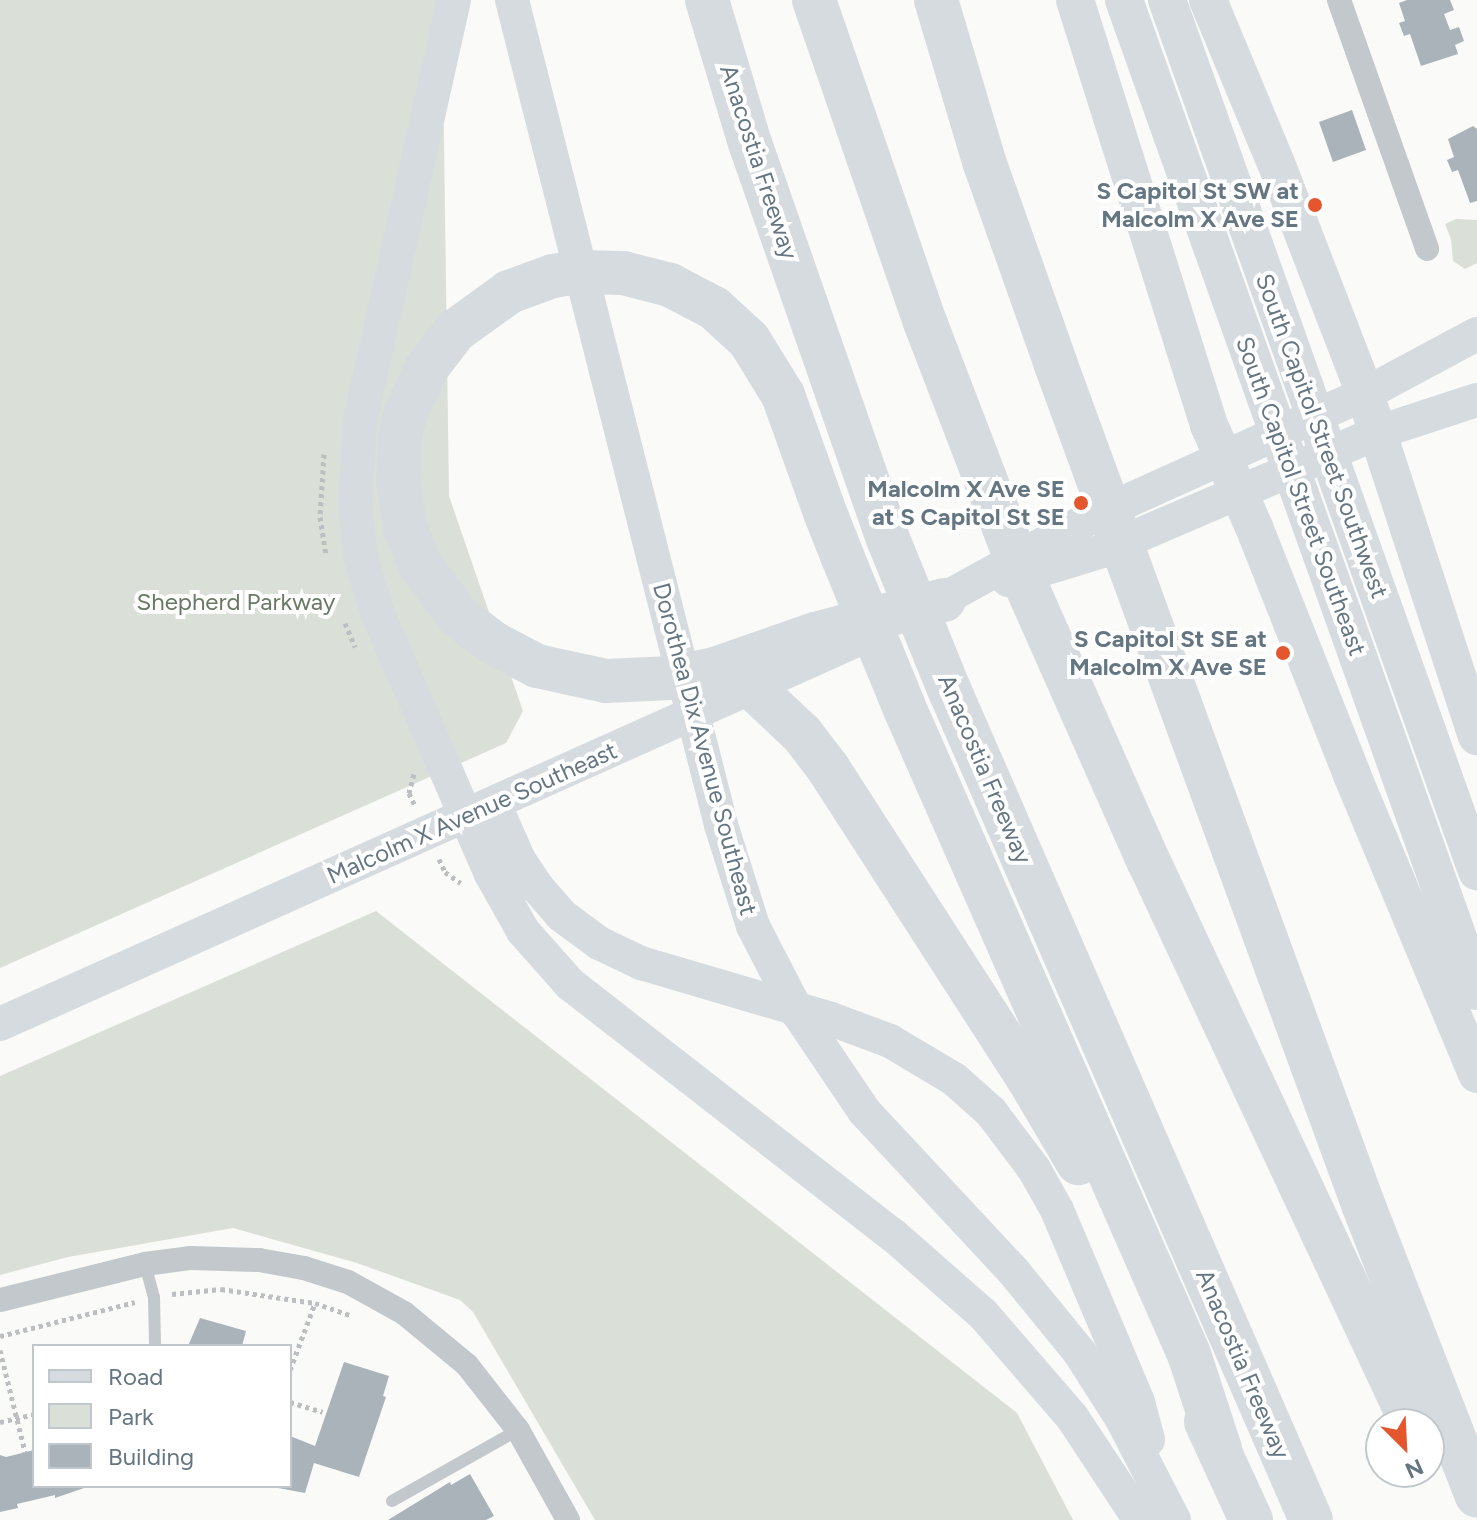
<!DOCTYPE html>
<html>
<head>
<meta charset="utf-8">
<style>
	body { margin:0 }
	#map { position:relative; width:1477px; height:1520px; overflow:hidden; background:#fafaf8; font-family:Figtree,sans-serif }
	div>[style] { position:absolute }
	.green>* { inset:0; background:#dadfd7 }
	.building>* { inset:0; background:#aab3b9 }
	.path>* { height:5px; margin-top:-2.5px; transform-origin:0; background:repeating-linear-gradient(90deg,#bbbfc2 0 4px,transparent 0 8px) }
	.lane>* { height:12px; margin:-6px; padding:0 6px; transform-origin:6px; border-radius:6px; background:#c3c8cc }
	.street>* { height:24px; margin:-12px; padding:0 12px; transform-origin:12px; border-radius:12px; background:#c3c8cc }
	.secondary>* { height:34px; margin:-17px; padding:0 17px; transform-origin:17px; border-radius:17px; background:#d6dbdf }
	.primary>* { height:38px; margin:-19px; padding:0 19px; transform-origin:19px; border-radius:19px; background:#d6dbdf }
	.highway>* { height:44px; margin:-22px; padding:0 22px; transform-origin:22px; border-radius:22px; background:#d6dbdf }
	.dots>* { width:22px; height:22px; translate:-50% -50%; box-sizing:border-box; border:4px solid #fff; border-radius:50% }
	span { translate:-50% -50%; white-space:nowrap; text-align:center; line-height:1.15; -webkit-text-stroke:8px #fff; paint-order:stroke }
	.street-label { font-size:24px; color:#657683 }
	.poi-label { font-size:24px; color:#657683; font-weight:700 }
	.right { translate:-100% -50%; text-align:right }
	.park-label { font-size:24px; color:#687a64 }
	.legend { position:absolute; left:32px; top:1344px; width:260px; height:144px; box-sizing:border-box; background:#fff; border:2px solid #c1c8cd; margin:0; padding:10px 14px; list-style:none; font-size:24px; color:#657683 }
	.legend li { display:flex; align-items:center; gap:16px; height:40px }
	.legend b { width:40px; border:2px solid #c1c8cd }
	.north { position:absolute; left:1365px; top:1408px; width:80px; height:80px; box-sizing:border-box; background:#fff; border:2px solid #c1c8cd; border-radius:50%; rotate:156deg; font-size:22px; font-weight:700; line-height:32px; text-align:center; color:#657683 }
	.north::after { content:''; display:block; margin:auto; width:28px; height:36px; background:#e4572e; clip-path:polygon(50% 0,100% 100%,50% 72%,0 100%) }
</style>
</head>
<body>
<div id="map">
	<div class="green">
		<i style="clip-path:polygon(0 0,442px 0,449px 496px,523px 711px,506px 743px,0 968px)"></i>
		<i style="clip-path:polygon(1456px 219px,1477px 220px,1477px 263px,1465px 269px,1453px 261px,1451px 239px,1445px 224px)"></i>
		<i style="clip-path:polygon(376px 911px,1017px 1413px,1073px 1520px,595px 1520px,473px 1312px,460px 1300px,357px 1263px,233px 1228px,68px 1257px,0 1275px,0 1076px)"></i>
	</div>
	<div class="building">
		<i style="clip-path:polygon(1407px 0,1450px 0,1454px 10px,1444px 14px,1450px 30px,1459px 27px,1464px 41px,1455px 45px,1458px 54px,1421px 66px,1410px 34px,1404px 36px,1399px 23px,1405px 21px,1399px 3px)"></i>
		<i style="clip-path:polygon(1352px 110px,1366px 150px,1333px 162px,1319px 122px)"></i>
		<i style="clip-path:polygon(1473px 126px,1477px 129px,1477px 201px,1470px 203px,1458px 170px,1452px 172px,1447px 160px,1454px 157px,1448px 139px)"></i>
		<i style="clip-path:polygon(200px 1318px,246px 1331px,242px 1346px,188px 1346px)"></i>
		<i style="clip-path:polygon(344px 1362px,389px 1376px,383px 1396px,386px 1397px,359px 1477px,314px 1463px,305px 1493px,273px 1487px,290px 1486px,290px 1436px,315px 1446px)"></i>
		<i style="clip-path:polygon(34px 1450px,34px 1486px,87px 1487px,55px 1498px,55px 1495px,17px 1504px,18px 1508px,0 1512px,0 1455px,6px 1457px)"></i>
		<i style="clip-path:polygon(470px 1474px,494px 1516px,486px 1520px,388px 1520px,450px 1482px,451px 1485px)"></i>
	</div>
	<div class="path">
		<i style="left:324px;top:454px;width:63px;rotate:93.6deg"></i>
		<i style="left:320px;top:517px;width:38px;rotate:81deg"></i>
		<i style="left:345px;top:623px;width:26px;rotate:67deg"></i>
		<i style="left:414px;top:774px;width:20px;rotate:105deg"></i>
		<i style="left:409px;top:793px;width:14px;rotate:65deg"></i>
		<i style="left:439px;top:859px;width:14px;rotate:65deg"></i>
		<i style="left:445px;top:872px;width:19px;rotate:35deg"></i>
		<i style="left:172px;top:1294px;width:49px;rotate:-5.8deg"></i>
		<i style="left:221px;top:1289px;width:95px;rotate:8.5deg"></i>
		<i style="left:0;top:1336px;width:139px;rotate:-14.1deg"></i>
		<i style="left:0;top:1350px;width:105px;rotate:76.2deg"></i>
		<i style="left:290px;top:1370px;width:72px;rotate:-69.5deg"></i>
		<i style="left:315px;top:1303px;width:37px;rotate:19deg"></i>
		<i style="left:290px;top:1402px;width:34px;rotate:17deg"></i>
		<i style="left:0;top:1422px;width:35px;rotate:-13deg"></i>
	</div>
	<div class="lane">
		<i style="left:145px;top:1264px;width:34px;rotate:75deg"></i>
		<i style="left:154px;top:1297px;width:49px;rotate:88.8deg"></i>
		<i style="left:392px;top:1501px;width:145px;rotate:-29.4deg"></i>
	</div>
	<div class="street">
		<i style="left:1339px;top:0;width:264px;rotate:70.5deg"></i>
		<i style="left:0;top:1300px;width:149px;rotate:-13.9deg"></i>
		<i style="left:145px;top:1264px;width:45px;rotate:-7.6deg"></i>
		<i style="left:190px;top:1258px;width:69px;rotate:1.7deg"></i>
		<i style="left:259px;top:1260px;width:46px;rotate:10.1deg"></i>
		<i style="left:304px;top:1268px;width:46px;rotate:17.7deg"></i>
		<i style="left:348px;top:1282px;width:64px;rotate:29deg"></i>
		<i style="left:404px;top:1313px;width:82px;rotate:39.5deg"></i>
		<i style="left:467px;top:1365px;width:83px;rotate:51.9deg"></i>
		<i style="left:518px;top:1430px;width:103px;rotate:60.9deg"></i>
	</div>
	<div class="secondary">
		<i style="left:454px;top:0;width:425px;rotate:102.6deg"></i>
		<i style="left:361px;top:415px;width:88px;rotate:93.9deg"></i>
		<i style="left:355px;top:503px;width:56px;rotate:83.9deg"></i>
		<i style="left:361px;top:559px;width:55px;rotate:73.2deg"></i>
		<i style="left:377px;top:612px;width:286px;rotate:66.5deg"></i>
		<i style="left:491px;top:874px;width:65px;rotate:60.7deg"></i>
		<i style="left:523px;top:931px;width:71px;rotate:48.4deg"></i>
		<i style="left:570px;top:984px;width:409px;rotate:37.9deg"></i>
		<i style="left:893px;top:1235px;width:120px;rotate:41.3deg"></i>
		<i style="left:983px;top:1314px;width:136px;rotate:49.2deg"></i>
		<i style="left:1072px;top:1417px;width:123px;rotate:56.6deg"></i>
		<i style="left:512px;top:0;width:851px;rotate:75.78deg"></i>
		<i style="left:721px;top:825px;width:106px;rotate:72.4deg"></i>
		<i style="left:753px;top:926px;width:98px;rotate:62.7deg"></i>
		<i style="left:798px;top:1013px;width:118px;rotate:56deg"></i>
		<i style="left:864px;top:1111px;width:220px;rotate:47deg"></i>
		<i style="left:1014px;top:1272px;width:104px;rotate:50.8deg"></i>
		<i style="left:1080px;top:1353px;width:78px;rotate:57.5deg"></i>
		<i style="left:1122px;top:1419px;width:114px;rotate:62.8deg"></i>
		<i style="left:1008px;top:580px;width:98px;rotate:-17.1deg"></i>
		<i style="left:1102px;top:551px;width:301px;rotate:-23.2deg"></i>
		<i style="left:1379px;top:432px;width:103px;rotate:-18.1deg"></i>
		<i style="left:924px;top:610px;width:192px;rotate:-29deg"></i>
		<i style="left:1092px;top:517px;width:299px;rotate:-24.3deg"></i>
		<i style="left:1365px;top:394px;width:127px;rotate:-28.2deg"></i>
		<i style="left:494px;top:803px;width:62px;rotate:66.3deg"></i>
		<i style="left:519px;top:860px;width:32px;rotate:56deg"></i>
		<i style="left:537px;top:887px;width:37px;rotate:49deg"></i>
		<i style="left:561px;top:915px;width:47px;rotate:36.4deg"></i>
		<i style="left:599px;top:943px;width:47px;rotate:25.5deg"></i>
		<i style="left:641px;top:963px;width:198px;rotate:16.4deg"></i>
		<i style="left:831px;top:1019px;width:63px;rotate:20.4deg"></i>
		<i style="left:890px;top:1041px;width:74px;rotate:30.7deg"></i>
		<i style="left:954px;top:1079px;width:50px;rotate:41.7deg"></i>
		<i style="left:991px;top:1112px;width:71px;rotate:53deg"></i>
		<i style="left:1034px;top:1169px;width:47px;rotate:60.7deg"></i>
		<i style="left:1057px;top:1210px;width:208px;rotate:67.1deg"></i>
		<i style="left:1138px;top:1402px;width:39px;rotate:75deg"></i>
		<i style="left:0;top:1024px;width:951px;rotate:-24.14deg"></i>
	</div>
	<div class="primary">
		<i style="left:1075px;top:0;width:446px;rotate:72.5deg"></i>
		<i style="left:1209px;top:425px;width:111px;rotate:66.2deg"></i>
		<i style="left:1254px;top:527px;width:267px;rotate:68.4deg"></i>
		<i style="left:1352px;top:775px;width:324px;rotate:67.3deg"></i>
		<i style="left:1124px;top:0;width:1052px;rotate:70.39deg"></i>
		<i style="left:1167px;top:0;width:925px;rotate:70.41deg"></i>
		<i style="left:1208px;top:0;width:177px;rotate:67.4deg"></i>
		<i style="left:1276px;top:163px;width:248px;rotate:68.9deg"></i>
		<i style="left:1365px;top:394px;width:360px;rotate:71.9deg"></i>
	</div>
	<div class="highway">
		<i style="left:707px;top:0;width:149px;rotate:73.3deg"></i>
		<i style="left:750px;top:143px;width:419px;rotate:70.8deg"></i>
		<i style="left:888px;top:539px;width:162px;rotate:67.9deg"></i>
		<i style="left:949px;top:689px;width:906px;rotate:66.46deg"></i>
		<i style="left:814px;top:0;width:341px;rotate:71deg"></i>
		<i style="left:925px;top:322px;width:282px;rotate:69deg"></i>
		<i style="left:1026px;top:585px;width:303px;rotate:66.1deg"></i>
		<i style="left:1149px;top:862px;width:620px;rotate:64.92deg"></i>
		<i style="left:936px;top:0;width:171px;rotate:73.4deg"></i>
		<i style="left:985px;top:164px;width:213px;rotate:70.5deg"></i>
		<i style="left:1056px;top:365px;width:893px;rotate:69.9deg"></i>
		<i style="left:1363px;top:1204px;width:313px;rotate:68.7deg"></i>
		<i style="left:944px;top:600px;width:133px;rotate:165.2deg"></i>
		<i style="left:815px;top:634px;width:106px;rotate:160.7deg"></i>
		<i style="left:715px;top:669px;width:45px;rotate:168.4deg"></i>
		<i style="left:671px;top:678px;width:65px;rotate:177.4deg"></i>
		<i style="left:606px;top:681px;width:71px;rotate:-167.7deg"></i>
		<i style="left:537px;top:666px;width:50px;rotate:-152.4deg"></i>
		<i style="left:493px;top:643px;width:44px;rotate:-142.4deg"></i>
		<i style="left:458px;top:616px;width:64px;rotate:-126.7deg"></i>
		<i style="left:420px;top:565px;width:42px;rotate:-111deg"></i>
		<i style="left:405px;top:526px;width:46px;rotate:-98.8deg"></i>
		<i style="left:398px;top:481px;width:46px;rotate:-87.5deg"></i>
		<i style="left:400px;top:435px;width:23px;rotate:-75deg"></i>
		<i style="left:406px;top:413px;width:48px;rotate:-65.6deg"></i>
		<i style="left:426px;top:369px;width:48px;rotate:-52.7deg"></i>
		<i style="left:455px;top:331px;width:67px;rotate:-35.8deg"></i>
		<i style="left:509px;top:292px;width:47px;rotate:-20deg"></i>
		<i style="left:553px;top:276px;width:24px;rotate:-9deg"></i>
		<i style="left:577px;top:272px;width:46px;rotate:1.2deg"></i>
		<i style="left:623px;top:273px;width:49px;rotate:14.3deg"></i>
		<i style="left:670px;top:285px;width:50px;rotate:27.6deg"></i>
		<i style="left:714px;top:308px;width:47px;rotate:42.4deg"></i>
		<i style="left:749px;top:340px;width:65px;rotate:58.3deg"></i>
		<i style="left:783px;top:395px;width:127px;rotate:70.3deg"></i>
		<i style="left:826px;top:515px;width:46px;rotate:68.4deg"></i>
		<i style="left:843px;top:558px;width:161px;rotate:67.7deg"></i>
		<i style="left:904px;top:707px;width:707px;rotate:66.23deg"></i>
		<i style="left:1189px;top:1354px;width:100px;rotate:71.9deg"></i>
		<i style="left:753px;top:688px;width:67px;rotate:43.2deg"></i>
		<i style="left:802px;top:734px;width:43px;rotate:52.6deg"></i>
		<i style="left:828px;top:768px;width:369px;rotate:57.2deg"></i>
		<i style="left:1028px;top:1078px;width:99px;rotate:59.5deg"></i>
		<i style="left:1206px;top:1422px;width:108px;rotate:65.3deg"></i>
	</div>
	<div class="dots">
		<i style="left:1315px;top:205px;background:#e4572e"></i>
		<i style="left:1081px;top:503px;background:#e4572e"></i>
		<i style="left:1283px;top:653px;background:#e4572e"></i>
	</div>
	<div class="street-label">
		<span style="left:759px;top:162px;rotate:72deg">Anacostia Freeway</span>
		<span style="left:1322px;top:436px;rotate:70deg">South Capitol Street Southwest</span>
		<span style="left:1301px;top:496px;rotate:70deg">South Capitol Street Southeast</span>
		<span style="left:705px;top:749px;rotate:75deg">Dorothea Dix Avenue Southeast</span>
		<span style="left:985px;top:769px;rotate:67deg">Anacostia Freeway</span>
		<span style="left:472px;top:813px;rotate:-24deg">Malcolm X Avenue Southeast</span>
		<span style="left:1243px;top:1364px;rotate:67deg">Anacostia Freeway</span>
	</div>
	<div class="poi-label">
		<span class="right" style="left:1299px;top:205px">S Capitol St SW at<br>Malcolm X Ave SE</span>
		<span class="right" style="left:1065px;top:503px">Malcolm X Ave SE<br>at S Capitol St SE</span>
		<span class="right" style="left:1267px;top:653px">S Capitol St SE at<br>Malcolm X Ave SE</span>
	</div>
	<div class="park-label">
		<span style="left:236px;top:602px">Shepherd Parkway</span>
	</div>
	<ul class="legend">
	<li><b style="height:10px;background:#d6dbdf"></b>Road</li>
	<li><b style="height:22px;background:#dadfd7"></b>Park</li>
	<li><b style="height:22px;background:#aab3b9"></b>Building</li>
	</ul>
	<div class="north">N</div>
</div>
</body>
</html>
